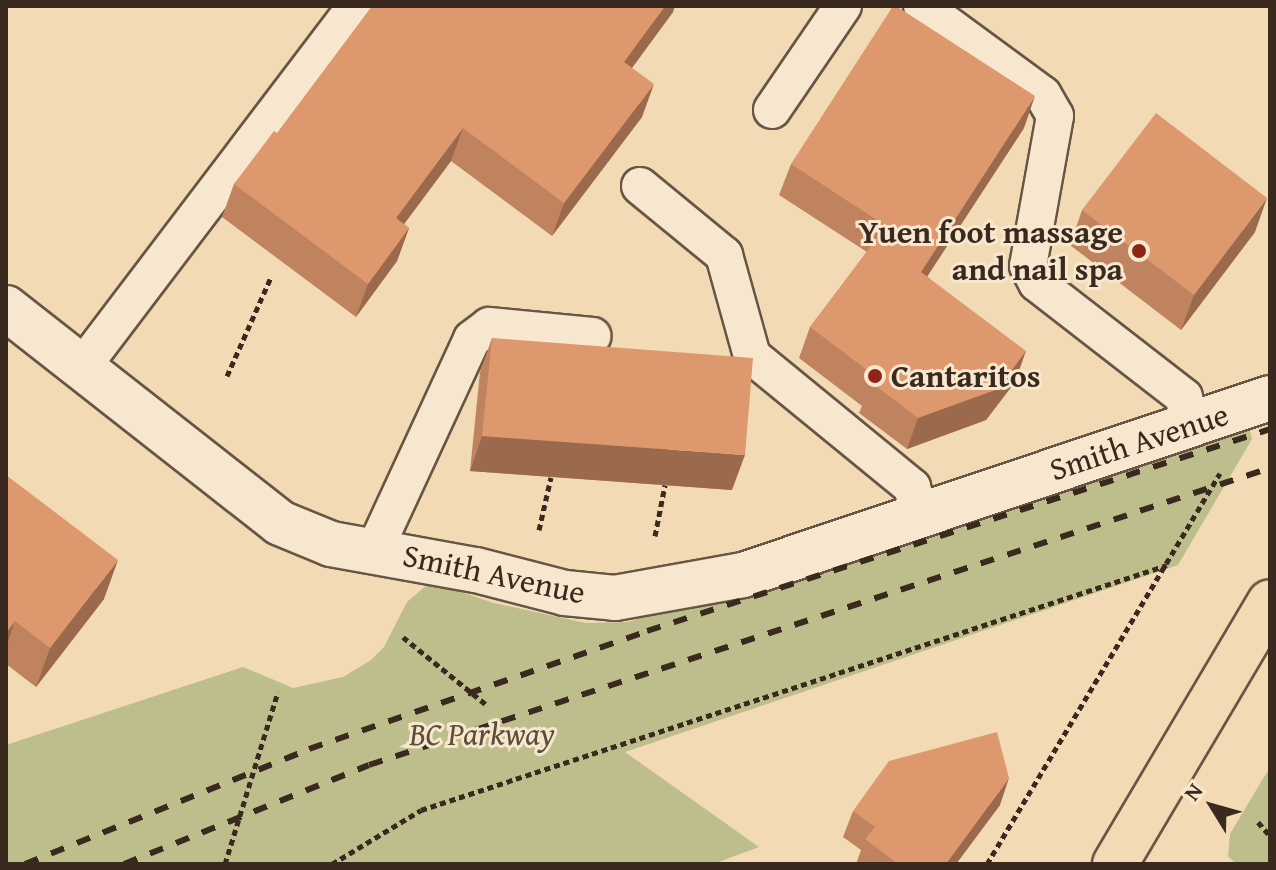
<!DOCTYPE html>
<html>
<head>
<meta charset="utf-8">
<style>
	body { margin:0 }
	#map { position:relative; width:1276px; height:870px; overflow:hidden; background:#f2dab4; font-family:"Gentium Book Plus",serif }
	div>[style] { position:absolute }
	.green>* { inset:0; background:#bdbe8b }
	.path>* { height:5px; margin-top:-2.5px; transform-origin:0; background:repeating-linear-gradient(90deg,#3a291e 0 6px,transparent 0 10px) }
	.roads { filter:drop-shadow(2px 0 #685544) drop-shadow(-2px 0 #685544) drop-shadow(0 2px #685544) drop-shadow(0 -2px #685544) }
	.lane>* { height:36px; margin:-18px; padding:0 18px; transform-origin:18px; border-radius:18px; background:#f7e7ce }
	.secondary>* { height:44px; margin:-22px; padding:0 22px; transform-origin:22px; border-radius:22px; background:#f7e7ce }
	.primary>* { height:44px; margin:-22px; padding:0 22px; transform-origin:22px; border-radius:22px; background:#f2dab4 }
	.rail>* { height:6px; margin-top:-3px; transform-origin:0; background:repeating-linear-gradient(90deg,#3a291e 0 14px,transparent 0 28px) }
	.wall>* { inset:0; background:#bf835f }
	.shaded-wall>* { inset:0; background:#9b6a4d }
	.building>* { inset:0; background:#de986e }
	.dots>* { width:22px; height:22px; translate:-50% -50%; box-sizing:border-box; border:4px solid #f7e7ce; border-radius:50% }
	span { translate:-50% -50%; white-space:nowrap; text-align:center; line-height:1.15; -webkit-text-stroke:6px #f7e7ce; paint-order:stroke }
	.poi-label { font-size:32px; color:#3a291e; font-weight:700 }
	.right { translate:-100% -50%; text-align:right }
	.left { translate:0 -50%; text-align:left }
	.street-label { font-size:32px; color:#3a291e }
	.park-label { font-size:32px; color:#5b4e39; font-style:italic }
	.frame { position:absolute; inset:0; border:8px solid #3a291e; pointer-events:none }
	.north { position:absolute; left:1172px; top:766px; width:80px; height:80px; -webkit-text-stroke:6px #f7e7ce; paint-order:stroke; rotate:307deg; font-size:22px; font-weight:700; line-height:32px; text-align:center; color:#3a291e }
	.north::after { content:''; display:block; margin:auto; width:28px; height:36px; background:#3a291e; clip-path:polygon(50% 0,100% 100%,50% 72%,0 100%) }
</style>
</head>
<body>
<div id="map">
	<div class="green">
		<i style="clip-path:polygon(1245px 431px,1250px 431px,1252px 439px,1178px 565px,625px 752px,759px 847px,713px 864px,6px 864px,6px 745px,243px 667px,293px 688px,343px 677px,371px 660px,384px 647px,407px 602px,427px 585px,437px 584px,494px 603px,586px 623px,628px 622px)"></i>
		<i style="clip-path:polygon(1270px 767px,1270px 864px,1236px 864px,1228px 856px,1230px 834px)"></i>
	</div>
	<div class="path">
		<i style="left:227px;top:376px;width:108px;rotate:-66deg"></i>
		<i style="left:539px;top:530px;width:54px;rotate:-77.2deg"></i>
		<i style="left:655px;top:536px;width:52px;rotate:-78.9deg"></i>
		<i style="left:403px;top:637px;width:109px;rotate:39.1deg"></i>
		<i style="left:1258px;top:822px;width:18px;rotate:49deg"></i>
		<i style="left:225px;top:864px;width:180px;rotate:-72.9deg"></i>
		<i style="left:332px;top:864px;width:104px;rotate:-31.2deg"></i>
		<i style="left:421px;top:810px;width:785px;rotate:-18.18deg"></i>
		<i style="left:987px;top:864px;width:455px;rotate:-59.2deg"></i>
	</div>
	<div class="roads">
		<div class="lane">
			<i style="left:922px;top:6px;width:150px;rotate:36.3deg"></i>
			<i style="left:1043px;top:95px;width:24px;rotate:60deg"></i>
			<i style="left:1055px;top:116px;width:152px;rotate:100.2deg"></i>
			<i style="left:1028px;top:266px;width:19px;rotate:62deg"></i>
			<i style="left:1037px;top:283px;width:186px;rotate:37.8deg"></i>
			<i style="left:1184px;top:397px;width:28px;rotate:80deg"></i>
			<i style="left:772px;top:110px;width:126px;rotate:-55.7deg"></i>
			<i style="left:640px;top:186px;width:109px;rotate:39.4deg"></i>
			<i style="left:724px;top:255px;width:105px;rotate:74.5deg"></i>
			<i style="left:752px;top:356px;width:207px;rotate:39.3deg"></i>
			<i style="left:912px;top:487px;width:28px;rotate:75deg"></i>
			<i style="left:82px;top:367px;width:453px;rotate:-52.8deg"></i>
			<i style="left:375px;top:549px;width:231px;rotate:-65.2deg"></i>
			<i style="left:472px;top:339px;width:21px;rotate:-37deg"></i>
			<i style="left:489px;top:326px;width:104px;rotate:5.5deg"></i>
		</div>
		<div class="secondary">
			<i style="left:6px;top:308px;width:348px;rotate:38.1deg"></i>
			<i style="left:280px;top:523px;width:55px;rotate:22.4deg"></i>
			<i style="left:331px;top:544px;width:147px;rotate:10.2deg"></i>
			<i style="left:476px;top:570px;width:92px;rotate:14.5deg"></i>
			<i style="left:565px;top:593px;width:50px;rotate:5.7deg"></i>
			<i style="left:615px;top:598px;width:130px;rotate:-10.2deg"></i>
			<i style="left:743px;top:575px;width:556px;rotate:-18.57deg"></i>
		</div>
		<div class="primary">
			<i style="left:1115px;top:864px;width:304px;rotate:-59.4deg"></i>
		</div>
	</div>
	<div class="rail">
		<i style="left:25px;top:864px;width:306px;rotate:-22deg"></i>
		<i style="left:309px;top:749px;width:358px;rotate:-19.2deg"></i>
		<i style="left:647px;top:631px;width:655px;rotate:-17.96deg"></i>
		<i style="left:124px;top:864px;width:264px;rotate:-22deg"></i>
		<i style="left:369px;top:765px;width:949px;rotate:-18.24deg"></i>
	</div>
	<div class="wall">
		<i style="clip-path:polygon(673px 12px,632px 68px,642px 117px,552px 236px,451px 161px,404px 224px,409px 228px,397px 261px,356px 317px,222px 217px,234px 184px,277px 133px)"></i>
		<i style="clip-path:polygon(1024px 128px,927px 276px,1015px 382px,986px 420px,907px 449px,859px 413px,862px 406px,799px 358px,810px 327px,867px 252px,779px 195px,791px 164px)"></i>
		<i style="clip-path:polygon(1082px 210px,1255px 232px,1181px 330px,1070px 245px)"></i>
		<i style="clip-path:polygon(492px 338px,732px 490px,470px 471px,480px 372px)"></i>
		<i style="clip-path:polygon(6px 475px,104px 599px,36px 687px,6px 664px)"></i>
		<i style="clip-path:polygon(1000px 805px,956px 864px,856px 864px,861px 850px,843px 837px,853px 811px)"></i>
	</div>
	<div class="shaded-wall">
		<i style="clip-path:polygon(665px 6px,675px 6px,673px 12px,612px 95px,624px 62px)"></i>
		<i style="clip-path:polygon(654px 84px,642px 117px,552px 236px,564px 203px)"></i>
		<i style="clip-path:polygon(1035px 96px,1024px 128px,910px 303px,921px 272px)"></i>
		<i style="clip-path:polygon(463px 128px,451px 161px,384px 251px,396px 218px)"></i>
		<i style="clip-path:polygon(1267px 198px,1255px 232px,1181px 330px,1194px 295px)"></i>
		<i style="clip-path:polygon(409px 228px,397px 261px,356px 317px,368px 284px)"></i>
		<i style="clip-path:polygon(1026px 351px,1015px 382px,986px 420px,907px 449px,918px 418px)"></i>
		<i style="clip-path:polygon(482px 436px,745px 455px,732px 490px,470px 471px)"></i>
		<i style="clip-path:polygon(118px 560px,104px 599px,36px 687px,50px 648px)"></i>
		<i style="clip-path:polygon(15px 621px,6px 647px,6px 633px)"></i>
		<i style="clip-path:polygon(1009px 778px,1000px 805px,956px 864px,946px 864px)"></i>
	</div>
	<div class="building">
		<i style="clip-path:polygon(372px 6px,665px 6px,624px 62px,654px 84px,564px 203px,463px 128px,396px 218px,409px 228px,368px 284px,234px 184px,274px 131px,277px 133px)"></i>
		<i style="clip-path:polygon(893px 6px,896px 6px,1035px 96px,921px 272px,1026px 351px,998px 389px,918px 418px,871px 382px,875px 376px,810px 327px,886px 226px,791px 164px)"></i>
		<i style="clip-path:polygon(1156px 113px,1267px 198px,1194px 295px,1082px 210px)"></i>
		<i style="clip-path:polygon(492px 338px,753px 358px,745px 455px,482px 436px)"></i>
		<i style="clip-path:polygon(6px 475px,118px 560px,50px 648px,15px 621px,6px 633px)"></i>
		<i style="clip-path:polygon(997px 732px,1009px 778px,946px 864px,898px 864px,865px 839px,875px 827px,853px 811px,889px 761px)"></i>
	</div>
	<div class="dots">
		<i style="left:1139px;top:251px;background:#8f2418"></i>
		<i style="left:875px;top:376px;background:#8f2418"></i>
	</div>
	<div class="poi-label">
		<span class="right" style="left:1123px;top:251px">Yuen foot massage<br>and nail spa</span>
		<span class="left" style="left:891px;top:376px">Cantaritos</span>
	</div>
	<div class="street-label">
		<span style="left:1139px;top:442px;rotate:-18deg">Smith Avenue</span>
		<span style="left:494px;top:574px;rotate:12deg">Smith Avenue</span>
	</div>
	<div class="park-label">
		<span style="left:482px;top:734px">BC Parkway</span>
	</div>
	<div class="frame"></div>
	<div class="north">N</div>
</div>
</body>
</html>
